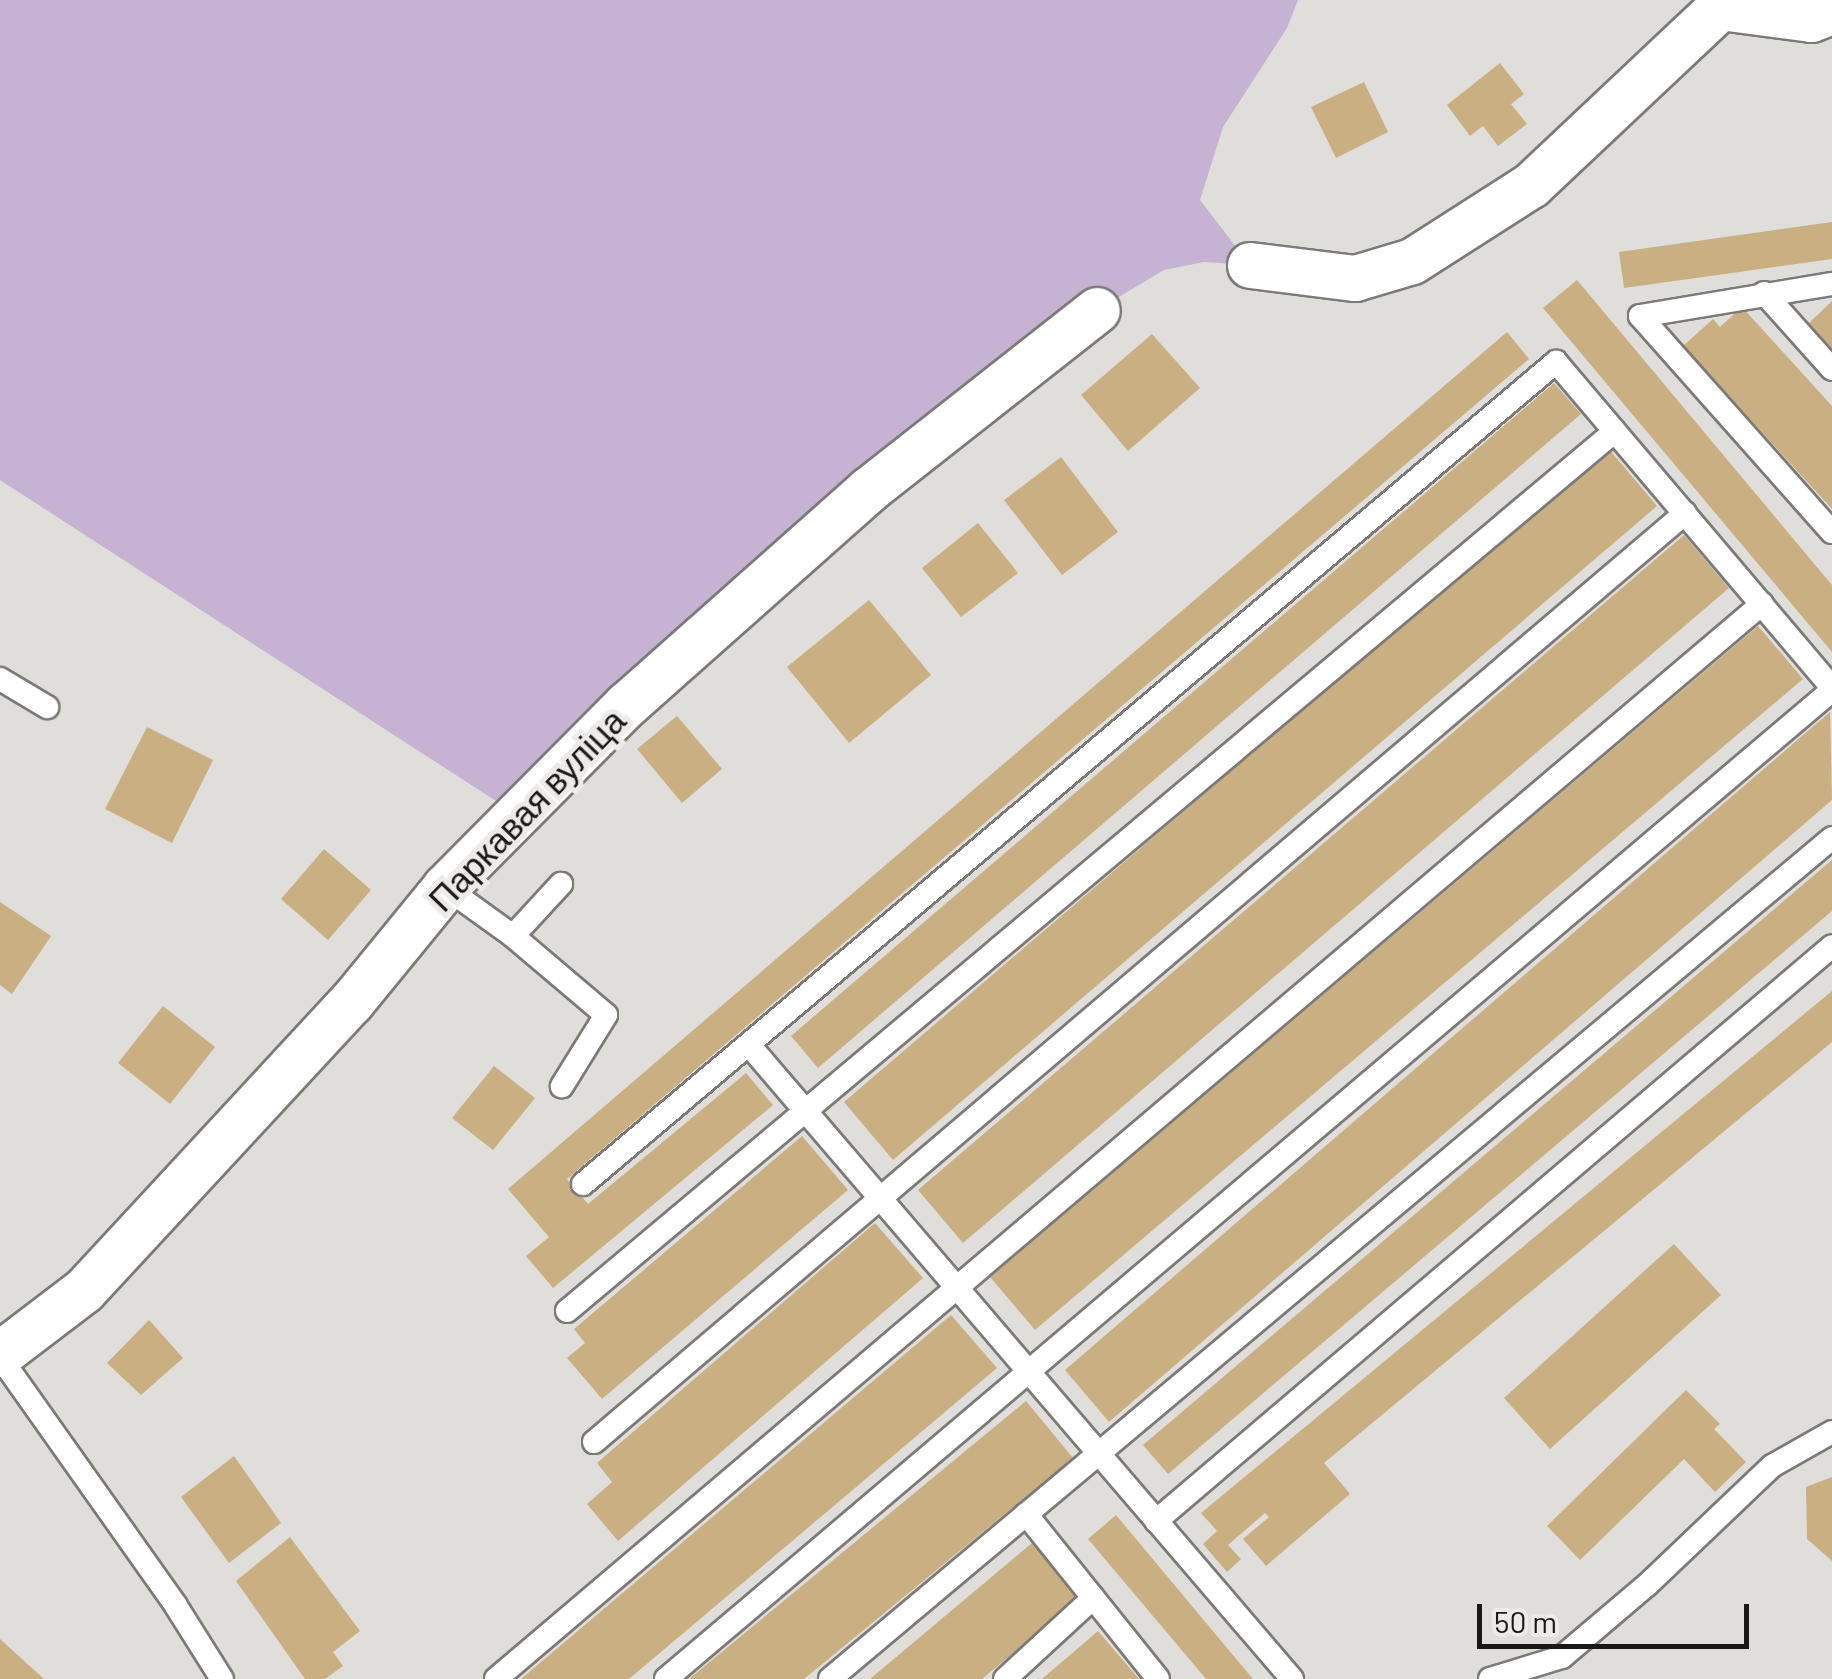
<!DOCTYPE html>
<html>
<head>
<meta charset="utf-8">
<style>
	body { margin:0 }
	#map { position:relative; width:1832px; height:1679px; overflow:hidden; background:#e0deda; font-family:Barlow,sans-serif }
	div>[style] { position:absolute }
	.green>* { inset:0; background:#c6b2d3 }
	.building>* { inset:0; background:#caaf83 }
	.roads { filter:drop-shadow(2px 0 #7c7a77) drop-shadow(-2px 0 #7c7a77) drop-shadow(0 2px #7c7a77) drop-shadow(0 -2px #7c7a77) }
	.service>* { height:22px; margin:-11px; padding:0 11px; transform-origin:11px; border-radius:11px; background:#fff }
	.minor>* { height:45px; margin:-22.5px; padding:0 22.5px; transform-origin:22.5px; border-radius:22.5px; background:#fff }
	span { translate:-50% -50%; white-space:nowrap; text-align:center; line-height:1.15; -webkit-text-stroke:10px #edebe7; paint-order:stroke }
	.street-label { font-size:35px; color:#191816 }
	.scale { position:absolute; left:1477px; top:1604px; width:272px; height:45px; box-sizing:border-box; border:5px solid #191816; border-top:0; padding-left:12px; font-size:30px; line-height:35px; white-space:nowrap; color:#191816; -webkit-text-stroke:8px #edebe7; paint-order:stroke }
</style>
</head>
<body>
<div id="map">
	<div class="green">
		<i style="clip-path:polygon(0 0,1298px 0,1287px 28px,1223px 127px,1200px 200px,1250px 265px,1204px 262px,1164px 270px,1097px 310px,516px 814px,0 480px)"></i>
	</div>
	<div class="building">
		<i style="clip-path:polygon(1500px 63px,1524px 94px,1511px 104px,1527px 124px,1498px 146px,1483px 126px,1470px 136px,1447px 105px)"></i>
		<i style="clip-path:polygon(1364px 82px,1388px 132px,1336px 158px,1311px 107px)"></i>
		<i style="clip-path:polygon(1832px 222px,1832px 259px,1624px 288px,1619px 252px)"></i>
		<i style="clip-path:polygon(1577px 280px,1832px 585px,1832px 652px,1543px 308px)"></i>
		<i style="clip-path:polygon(1832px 301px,1832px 349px,1809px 323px)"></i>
		<i style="clip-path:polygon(1742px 307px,1832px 406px,1832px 509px,1683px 346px,1713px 319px,1720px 327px)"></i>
		<i style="clip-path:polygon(1507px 332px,1529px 359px,567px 1179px,588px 1204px,746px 1073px,773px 1105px,553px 1288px,526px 1256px,549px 1237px,508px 1189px)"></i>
		<i style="clip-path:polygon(1152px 334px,1200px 388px,1128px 451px,1081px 395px)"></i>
		<i style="clip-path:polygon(1554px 383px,1581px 414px,818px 1068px,791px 1036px)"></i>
		<i style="clip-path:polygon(1608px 448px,1657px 506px,893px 1160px,844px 1102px)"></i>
		<i style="clip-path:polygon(1061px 457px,1118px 532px,1062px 575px,1004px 500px)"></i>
		<i style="clip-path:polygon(978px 523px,1018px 573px,961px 617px,922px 568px)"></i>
		<i style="clip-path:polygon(1684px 535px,1729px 588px,963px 1243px,918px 1190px)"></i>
		<i style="clip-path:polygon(869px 600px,931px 675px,849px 743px,787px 667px)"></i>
		<i style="clip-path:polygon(1758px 626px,1803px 679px,1035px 1330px,990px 1277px)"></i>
		<i style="clip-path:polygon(1830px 712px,1832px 800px,1109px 1422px,1065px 1370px)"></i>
		<i style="clip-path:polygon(677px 716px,722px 769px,682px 803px,637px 749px)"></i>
		<i style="clip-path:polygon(147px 727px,213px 760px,172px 843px,105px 809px)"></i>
		<i style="clip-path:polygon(324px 849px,371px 890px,328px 940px,281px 899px)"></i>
		<i style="clip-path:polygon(1832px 860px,1832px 911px,1168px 1474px,1143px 1445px)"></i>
		<i style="clip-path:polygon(0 902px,51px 936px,12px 994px,0 985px)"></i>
		<i style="clip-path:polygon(1832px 991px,1832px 1042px,1324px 1463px,1350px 1494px,1266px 1566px,1243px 1539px,1269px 1517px,1265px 1513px,1228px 1545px,1241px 1559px,1227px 1572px,1203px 1544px,1217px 1531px,1201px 1513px)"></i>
		<i style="clip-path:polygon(163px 1006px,215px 1047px,170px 1104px,118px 1063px)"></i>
		<i style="clip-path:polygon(494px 1066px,535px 1098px,493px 1150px,452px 1118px)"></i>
		<i style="clip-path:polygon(802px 1136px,848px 1190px,602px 1399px,567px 1358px,585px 1343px,574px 1329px)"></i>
		<i style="clip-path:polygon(875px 1223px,923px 1278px,618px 1541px,587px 1504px,612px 1482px,597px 1463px)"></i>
		<i style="clip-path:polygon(1674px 1244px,1721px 1295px,1550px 1449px,1504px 1398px)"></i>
		<i style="clip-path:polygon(951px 1315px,997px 1368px,629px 1679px,521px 1679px)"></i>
		<i style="clip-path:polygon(149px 1320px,183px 1358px,141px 1395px,107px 1363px)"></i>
		<i style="clip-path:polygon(1686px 1390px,1720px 1424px,1714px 1429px,1746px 1462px,1715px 1492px,1684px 1459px,1580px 1560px,1547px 1526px)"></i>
		<i style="clip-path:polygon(1026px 1401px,1073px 1458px,804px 1679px,689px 1679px)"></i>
		<i style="clip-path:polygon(234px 1456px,281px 1523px,229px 1563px,181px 1497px)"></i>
		<i style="clip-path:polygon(1832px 1477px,1832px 1561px,1807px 1539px,1806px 1487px)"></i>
		<i style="clip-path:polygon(1116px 1515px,1253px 1679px,1206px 1679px,1088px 1539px)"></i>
		<i style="clip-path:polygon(290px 1537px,360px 1631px,333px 1652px,343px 1666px,325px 1679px,305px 1679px,236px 1581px)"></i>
		<i style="clip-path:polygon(1032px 1543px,1079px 1598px,982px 1679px,870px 1679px)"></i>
		<i style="clip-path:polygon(1098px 1631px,1139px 1679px,1042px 1679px)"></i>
		<i style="clip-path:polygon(0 1639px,44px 1679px,0 1679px)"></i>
	</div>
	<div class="roads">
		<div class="service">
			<i style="left:1764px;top:293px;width:102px;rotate:48.2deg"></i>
			<i style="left:1640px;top:316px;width:289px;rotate:48.4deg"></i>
			<i style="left:1640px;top:316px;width:195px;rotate:-9.5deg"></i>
			<i style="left:0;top:679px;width:55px;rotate:30.8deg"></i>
			<i style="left:445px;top:887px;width:84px;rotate:35.8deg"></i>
			<i style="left:513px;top:936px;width:122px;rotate:40.3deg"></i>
			<i style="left:606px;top:1015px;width:84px;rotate:121.8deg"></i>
			<i style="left:513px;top:936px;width:71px;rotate:-47.3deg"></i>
			<i style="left:749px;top:1045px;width:835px;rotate:49.42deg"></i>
			<i style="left:583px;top:1184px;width:1274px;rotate:-40.19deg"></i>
			<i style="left:1556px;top:362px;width:426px;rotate:49.7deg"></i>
			<i style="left:567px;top:1311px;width:1368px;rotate:-40.02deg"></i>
			<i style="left:0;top:1357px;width:305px;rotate:54.7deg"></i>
			<i style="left:176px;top:1606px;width:86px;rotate:57.8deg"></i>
			<i style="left:594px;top:1442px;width:1433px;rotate:-40.41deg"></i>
			<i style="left:1026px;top:1514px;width:211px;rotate:51.3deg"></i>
			<i style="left:1156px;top:1521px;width:887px;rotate:-40.38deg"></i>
			<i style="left:496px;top:1679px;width:1661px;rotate:-40.34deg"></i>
			<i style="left:666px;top:1679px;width:1529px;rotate:-40.3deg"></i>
			<i style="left:830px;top:1679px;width:1308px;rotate:-40.01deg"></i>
			<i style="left:1005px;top:1679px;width:120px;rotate:-42.6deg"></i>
			<i style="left:1490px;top:1679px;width:75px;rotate:-17deg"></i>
			<i style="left:1562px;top:1657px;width:111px;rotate:-40.3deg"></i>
			<i style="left:1647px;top:1585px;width:173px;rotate:-43.6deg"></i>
			<i style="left:1772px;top:1466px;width:69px;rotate:-29.5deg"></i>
		</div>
		<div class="minor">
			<i style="left:1720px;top:7px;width:92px;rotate:7.5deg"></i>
			<i style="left:1811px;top:19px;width:22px;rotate:-21deg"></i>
			<i style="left:1250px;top:265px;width:106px;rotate:7.1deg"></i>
			<i style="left:1355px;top:278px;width:59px;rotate:-16.6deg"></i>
			<i style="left:1412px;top:261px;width:141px;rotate:-32.6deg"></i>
			<i style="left:1531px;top:185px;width:260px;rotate:-43.3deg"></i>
			<i style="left:0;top:1354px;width:106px;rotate:-37.3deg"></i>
			<i style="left:84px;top:1290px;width:393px;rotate:-47.2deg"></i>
			<i style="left:351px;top:1002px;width:149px;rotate:-50.7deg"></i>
			<i style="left:445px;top:887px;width:257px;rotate:-45.2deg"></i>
			<i style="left:626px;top:705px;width:324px;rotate:-41.6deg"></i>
			<i style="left:868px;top:490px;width:291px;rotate:-38.2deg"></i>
		</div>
	</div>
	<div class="street-label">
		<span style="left:526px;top:809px;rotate:-46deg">Паркавая вуліца</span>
	</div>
	<div class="scale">50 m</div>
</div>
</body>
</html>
